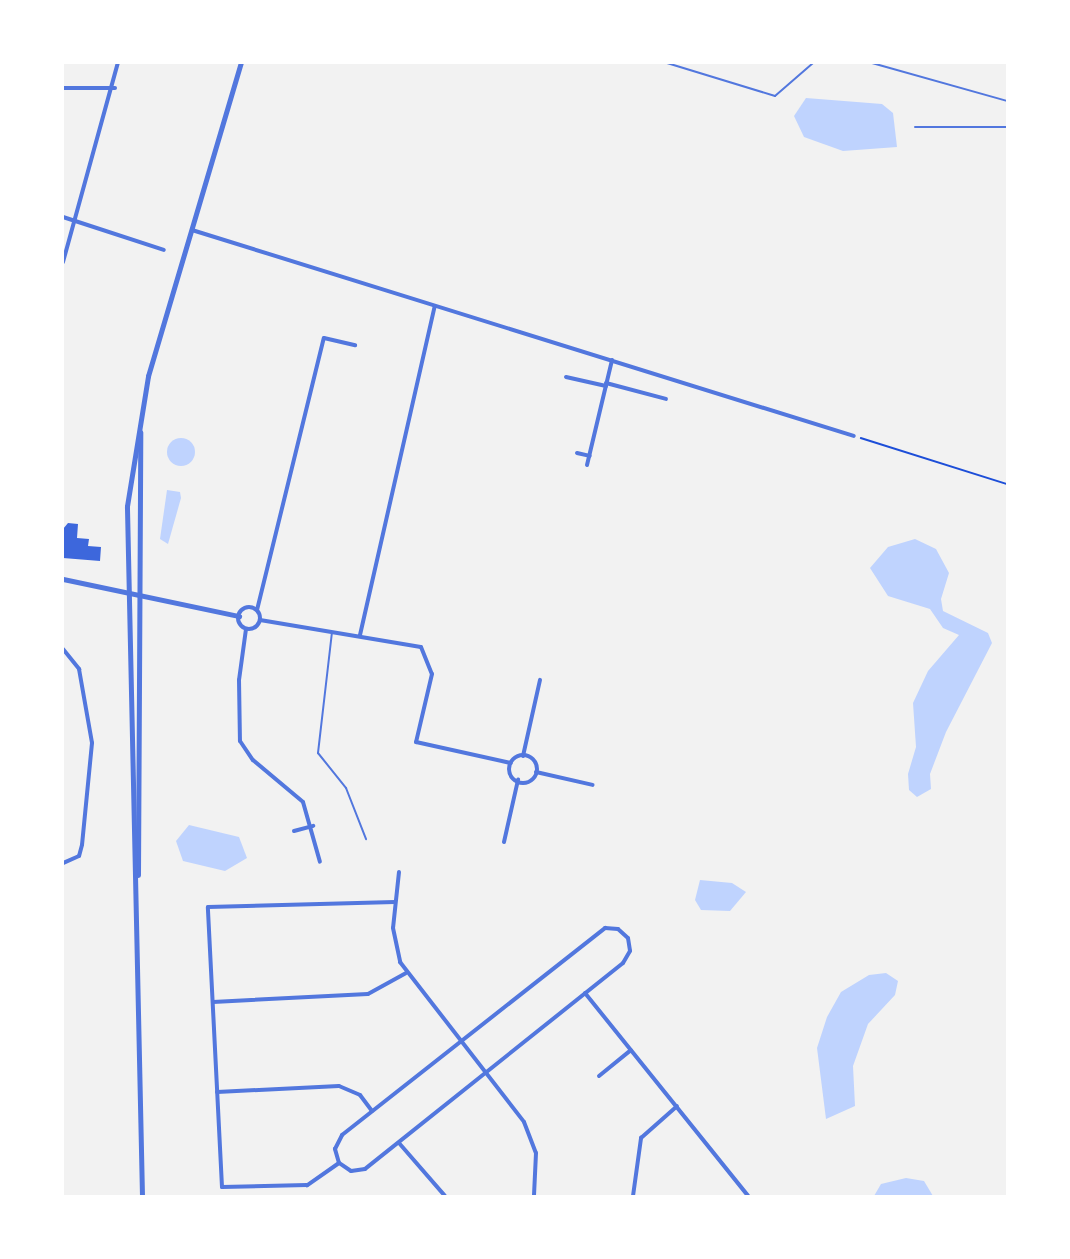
<!DOCTYPE html>
<html>
<head>
<meta charset="utf-8">
<style>
	body { margin:0 }
	#map { position:relative; width:1070px; height:1259px; overflow:hidden; background:#f2f2f2; font-family:"PT Sans Narrow",sans-serif }
	div>[style] { position:absolute }
	.water>* { inset:0; background:#bfd3fe }
	.round { border-radius:50% }
	.building>* { inset:0; background:#3d67dc }
	.path>* { height:1.5px; margin:-0.75px; padding:0 0.75px; transform-origin:0.75px; border-radius:0.75px; background:#1d4ed8 }
	.service>* { height:2px; margin:-1px; padding:0 1px; transform-origin:1px; border-radius:1px; background:#5277de }
	.minor>* { height:4px; margin:-2px; padding:0 2px; transform-origin:2px; border-radius:2px; background:#5277de }
	.minor>.ring { margin:-2px; padding:0; box-sizing:content-box; background:none; border:4px solid #5277de; border-radius:50% }
	.tertiary>* { height:5px; margin:-2.5px; padding:0 2.5px; transform-origin:2.5px; border-radius:2.5px; background:#5277de }
	span { translate:-50% -50%; white-space:nowrap; text-align:center; line-height:1.15; -webkit-text-stroke:6px #fff; paint-order:stroke }
	.frame { position:absolute; inset:0; border:64px solid #fff; pointer-events:none }
</style>
</head>
<body>
<div id="map">
	<div class="water">
		<i style="clip-path:polygon(806px 98px,882px 104px,893px 113px,897px 147px,843px 151px,804px 137px,794px 116px)"></i>
		<i class="round" style="left:167px;top:438px;width:28px;height:28px"></i>
		<i style="clip-path:polygon(167px 490px,180px 492px,181px 498px,168px 544px,160px 539px)"></i>
		<i style="clip-path:polygon(915px 539px,936px 549px,949px 573px,941px 599px,943px 611px,988px 633px,992px 643px,946px 732px,930px 774px,931px 789px,917px 797px,909px 790px,908px 774px,916px 747px,913px 703px,928px 671px,959px 635px,943px 628px,930px 609px,888px 596px,870px 568px,888px 547px)"></i>
		<i style="clip-path:polygon(189px 825px,239px 837px,247px 858px,225px 871px,183px 861px,176px 841px)"></i>
		<i style="clip-path:polygon(700px 880px,732px 883px,746px 892px,730px 911px,701px 910px,695px 900px)"></i>
		<i style="clip-path:polygon(886px 973px,898px 981px,895px 995px,868px 1024px,853px 1066px,855px 1106px,826px 1119px,817px 1048px,827px 1017px,841px 992px,869px 975px)"></i>
		<i style="clip-path:polygon(906px 1178px,924px 1181px,933px 1196px,874px 1196px,881px 1184px)"></i>
	</div>
	<div class="building">
		<i style="clip-path:polygon(68px 523px,78px 524px,77px 538px,89px 539px,88px 546px,101px 547px,100px 561px,63px 558px,63px 529px)"></i>
	</div>
	<div class="path">
		<i style="left:861px;top:438px;width:153px;rotate:17.5deg"></i>
	</div>
	<div class="service">
		<i style="left:667px;top:63px;width:113px;rotate:17deg"></i>
		<i style="left:775px;top:96px;width:50px;rotate:-41deg"></i>
		<i style="left:872px;top:63px;width:140px;rotate:15.7deg"></i>
		<i style="left:915px;top:127px;width:92px"></i>
		<i style="left:332px;top:632px;width:122px;rotate:96.6deg"></i>
		<i style="left:318px;top:753px;width:45px;rotate:51.3deg"></i>
		<i style="left:346px;top:788px;width:55px;rotate:68.6deg"></i>
	</div>
	<div class="minor">
		<i style="left:63px;top:88px;width:52px"></i>
		<i style="left:63px;top:217px;width:106px;rotate:18.1deg"></i>
		<i style="left:192px;top:230px;width:693px;rotate:17.29deg"></i>
		<i style="left:63px;top:262px;width:206px;rotate:-74.6deg"></i>
		<i style="left:566px;top:377px;width:41px;rotate:12.7deg"></i>
		<i style="left:606px;top:383px;width:62px;rotate:14.9deg"></i>
		<i style="left:577px;top:453px;width:13px;rotate:13deg"></i>
		<i style="left:587px;top:465px;width:108px;rotate:-76.6deg"></i>
		<i class="ring" style="left:238px;top:607px;width:18px;height:18px"></i>
		<i style="left:257px;top:610px;width:280px;rotate:-76.2deg"></i>
		<i style="left:324px;top:338px;width:32px;rotate:13deg"></i>
		<i style="left:260px;top:620px;width:163px;rotate:9.5deg"></i>
		<i style="left:421px;top:647px;width:29px;rotate:68deg"></i>
		<i style="left:432px;top:674px;width:70px;rotate:103.2deg"></i>
		<i style="left:416px;top:742px;width:97px;rotate:12.5deg"></i>
		<i style="left:246px;top:629px;width:51px;rotate:97.8deg"></i>
		<i style="left:239px;top:680px;width:61px;rotate:89.1deg"></i>
		<i style="left:240px;top:741px;width:23px;rotate:56deg"></i>
		<i style="left:253px;top:760px;width:65px;rotate:40deg"></i>
		<i style="left:303px;top:802px;width:62px;rotate:74.2deg"></i>
		<i style="left:360px;top:635px;width:337px;rotate:-77.2deg"></i>
		<i style="left:63px;top:649px;width:26px;rotate:51deg"></i>
		<i style="left:79px;top:669px;width:75px;rotate:80deg"></i>
		<i style="left:92px;top:743px;width:102px;rotate:95.6deg"></i>
		<i style="left:82px;top:845px;width:11px;rotate:105deg"></i>
		<i style="left:79px;top:856px;width:17px;rotate:156deg"></i>
		<i class="ring" style="left:509px;top:755px;width:24px;height:24px"></i>
		<i style="left:523px;top:756px;width:78px;rotate:-77.4deg"></i>
		<i style="left:536px;top:772px;width:58px;rotate:12.8deg"></i>
		<i style="left:294px;top:831px;width:20px;rotate:-15deg"></i>
		<i style="left:504px;top:842px;width:64px;rotate:-77.3deg"></i>
		<i style="left:399px;top:872px;width:56px;rotate:96.1deg"></i>
		<i style="left:393px;top:928px;width:35px;rotate:78deg"></i>
		<i style="left:400px;top:962px;width:202px;rotate:52.2deg"></i>
		<i style="left:524px;top:1122px;width:33px;rotate:69deg"></i>
		<i style="left:536px;top:1153px;width:43px;rotate:92.7deg"></i>
		<i style="left:605px;top:928px;width:13px;rotate:4deg"></i>
		<i style="left:618px;top:929px;width:13px;rotate:42deg"></i>
		<i style="left:628px;top:938px;width:13px;rotate:81deg"></i>
		<i style="left:630px;top:951px;width:14px;rotate:120deg"></i>
		<i style="left:623px;top:963px;width:330px;rotate:141.4deg"></i>
		<i style="left:365px;top:1169px;width:14px;rotate:172deg"></i>
		<i style="left:351px;top:1171px;width:14px;rotate:-146deg"></i>
		<i style="left:339px;top:1163px;width:15px;rotate:-106deg"></i>
		<i style="left:335px;top:1149px;width:16px;rotate:-63deg"></i>
		<i style="left:342px;top:1135px;width:335px;rotate:-38.2deg"></i>
		<i style="left:585px;top:993px;width:260px;rotate:51.2deg"></i>
		<i style="left:213px;top:1002px;width:155px;rotate:-3deg"></i>
		<i style="left:368px;top:994px;width:43px;rotate:-28.9deg"></i>
		<i style="left:599px;top:1076px;width:41px;rotate:-39.1deg"></i>
		<i style="left:217px;top:1092px;width:122px;rotate:-2.8deg"></i>
		<i style="left:339px;top:1086px;width:23px;rotate:23deg"></i>
		<i style="left:360px;top:1095px;width:20px;rotate:53deg"></i>
		<i style="left:399px;top:1143px;width:70px;rotate:49deg"></i>
		<i style="left:339px;top:1163px;width:39px;rotate:145deg"></i>
		<i style="left:307px;top:1185px;width:85px;rotate:178.7deg"></i>
		<i style="left:222px;top:1187px;width:280px;rotate:-92.9deg"></i>
		<i style="left:208px;top:907px;width:187px;rotate:-1.5deg"></i>
		<i style="left:633px;top:1196px;width:59px;rotate:-82.1deg"></i>
		<i style="left:641px;top:1138px;width:48px;rotate:-41.6deg"></i>
	</div>
	<div class="tertiary">
		<i style="left:63px;top:579px;width:180px;rotate:11.9deg"></i>
		<i style="left:138px;top:875px;width:443px;rotate:-89.7deg"></i>
		<i style="left:142px;top:1196px;width:690px;rotate:-91.25deg"></i>
		<i style="left:127px;top:506px;width:132px;rotate:-80.8deg"></i>
		<i style="left:148px;top:376px;width:327px;rotate:-73.5deg"></i>
	</div>
	<div class="frame"></div>
</div>
</body>
</html>
